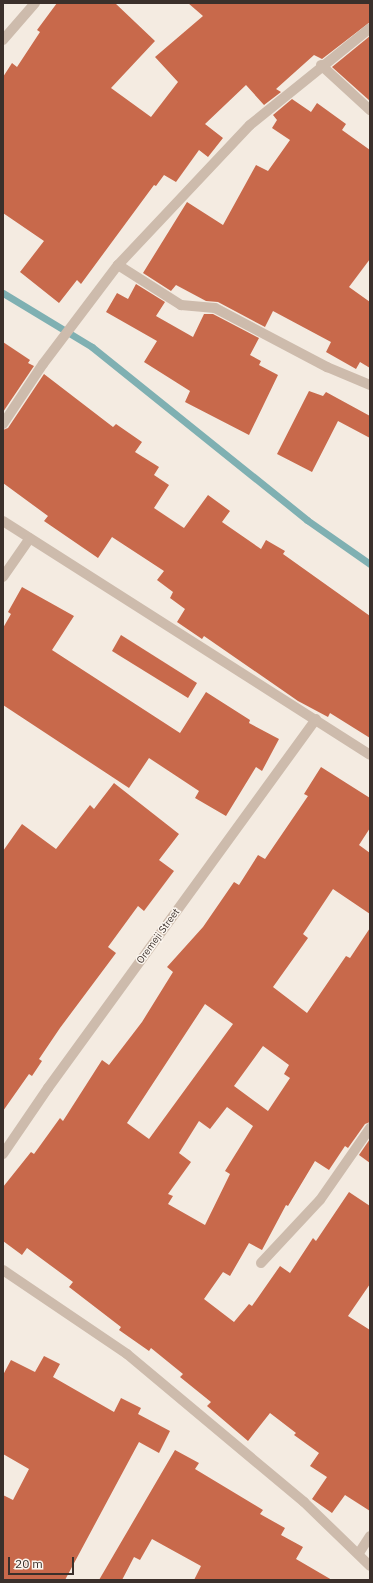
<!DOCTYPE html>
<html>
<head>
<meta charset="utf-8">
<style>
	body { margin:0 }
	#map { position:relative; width:373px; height:1583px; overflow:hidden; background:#f4ebe1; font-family:"IBM Plex Sans",sans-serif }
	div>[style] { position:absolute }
	.stream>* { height:7px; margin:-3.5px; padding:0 3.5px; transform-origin:3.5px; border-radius:3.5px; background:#7fb0b2 }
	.building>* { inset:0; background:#c8694b }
	.street>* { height:10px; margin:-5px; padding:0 5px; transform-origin:5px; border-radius:5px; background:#cdbbac }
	span { translate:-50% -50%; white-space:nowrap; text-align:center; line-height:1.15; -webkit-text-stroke:3px #fbf5ee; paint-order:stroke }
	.street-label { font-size:10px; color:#3b302b }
	.frame { position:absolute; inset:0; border:4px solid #3b302b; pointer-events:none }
	.scale { position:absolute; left:8px; top:1557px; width:66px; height:18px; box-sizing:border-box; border:2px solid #3b302b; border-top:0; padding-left:5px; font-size:12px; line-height:14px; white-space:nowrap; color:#3b302b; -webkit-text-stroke:3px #fbf5ee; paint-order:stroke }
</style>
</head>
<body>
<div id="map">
	<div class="stream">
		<i style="left:3px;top:293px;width:104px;rotate:31.2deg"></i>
		<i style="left:92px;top:347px;width:276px;rotate:38.8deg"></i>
		<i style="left:307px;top:520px;width:77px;rotate:34.9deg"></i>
	</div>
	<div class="building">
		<i style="clip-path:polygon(57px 3px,115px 3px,155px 41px,111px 88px,151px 117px,178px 82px,155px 57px,203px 16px,188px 3px,370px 3px,370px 22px,322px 59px,314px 55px,276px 89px,281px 92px,264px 105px,246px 85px,205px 124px,223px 138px,208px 157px,199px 150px,176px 182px,164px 175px,156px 186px,154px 185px,81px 284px,77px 280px,59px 303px,20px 272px,44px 241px,3px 213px,3px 77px,12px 63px,17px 67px,40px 32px,37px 30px)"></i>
		<i style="clip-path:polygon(370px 36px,370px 101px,332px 67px)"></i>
		<i style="clip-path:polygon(292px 99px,311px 112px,317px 103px,346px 124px,342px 130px,370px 150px,370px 259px,349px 287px,370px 302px,370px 368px,360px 362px,356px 369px,326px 352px,331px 342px,273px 311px,265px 327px,218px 302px,206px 301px,176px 285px,171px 291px,143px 273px,187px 202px,223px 225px,256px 165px,268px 171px,290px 140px,272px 128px,277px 120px,273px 115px)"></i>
		<i style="clip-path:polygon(136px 284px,165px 302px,156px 316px,193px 337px,204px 314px,213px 314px,259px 338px,250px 355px,261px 361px,259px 365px,278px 375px,249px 435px,185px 402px,190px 391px,144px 362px,157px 341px,106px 312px,117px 293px,128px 299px)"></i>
		<i style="clip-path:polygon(3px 342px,30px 360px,28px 363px,34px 366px,3px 412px)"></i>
		<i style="clip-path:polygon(44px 374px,113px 427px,116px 424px,142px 442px,135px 452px,159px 467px,154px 475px,169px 485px,154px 508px,184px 528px,208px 495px,230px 511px,222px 522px,261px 549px,266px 540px,285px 551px,283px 554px,370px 616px,370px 738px,330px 713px,328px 717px,298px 701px,204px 636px,202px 639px,177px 622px,185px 609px,170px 598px,173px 592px,157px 580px,164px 571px,112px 537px,98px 558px,44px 521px,48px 516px,3px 483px,3px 430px,8px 428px)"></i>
		<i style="clip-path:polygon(309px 391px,323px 396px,326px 392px,370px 416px,370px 438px,338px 421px,312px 472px,277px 454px)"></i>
		<i style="clip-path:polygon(22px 587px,74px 616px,52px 650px,180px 733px,206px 692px,250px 720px,249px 723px,279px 739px,262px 771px,256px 767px,226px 816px,195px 798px,199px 791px,149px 758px,129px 788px,3px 705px,3px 628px,11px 614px,8px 612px)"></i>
		<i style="clip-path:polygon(121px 635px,197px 683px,188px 698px,112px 651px)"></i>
		<i style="clip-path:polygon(evenodd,321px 767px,370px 798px,370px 828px,359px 845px,370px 853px,370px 914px,333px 889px,303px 934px,308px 938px,273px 987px,307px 1013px,346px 956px,350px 958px,370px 928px,370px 1122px,365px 1124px,348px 1148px,345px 1146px,329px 1170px,315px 1161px,288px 1206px,286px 1205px,262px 1250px,249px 1243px,230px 1276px,223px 1272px,204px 1299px,234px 1322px,249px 1304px,252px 1306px,280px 1266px,290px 1273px,313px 1238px,316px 1241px,349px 1192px,370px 1206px,370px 1284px,348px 1316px,370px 1330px,370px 1511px,345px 1495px,332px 1513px,312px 1499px,327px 1477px,310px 1466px,319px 1453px,294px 1435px,296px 1433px,270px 1413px,248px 1441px,207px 1406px,211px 1402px,180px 1377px,183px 1374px,151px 1348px,149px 1351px,119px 1330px,121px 1327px,69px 1287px,73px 1282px,27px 1248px,22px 1255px,3px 1241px,3px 1187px,31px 1152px,34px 1154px,60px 1118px,63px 1121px,102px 1060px,109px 1065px,142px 1022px,173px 972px,167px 967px,203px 927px,234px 882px,239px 885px,258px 855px,265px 859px,308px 796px,304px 794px,321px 767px,205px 1004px,233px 1024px,149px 1139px,127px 1123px,205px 1004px,321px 767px,263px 1046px,289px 1065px,284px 1074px,290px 1078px,268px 1111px,234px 1086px,263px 1046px,321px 767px,227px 1107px,253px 1126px,225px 1171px,230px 1174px,205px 1225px,168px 1204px,173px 1196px,168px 1194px,191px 1162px,179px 1153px,199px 1121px,210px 1129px,227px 1107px)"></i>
		<i style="clip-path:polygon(114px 783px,179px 834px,159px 860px,174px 871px,144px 911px,138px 906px,108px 947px,116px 953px,60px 1028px,39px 1059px,42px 1061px,32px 1076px,29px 1074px,3px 1111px,3px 851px,22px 824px,56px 849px,90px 805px,94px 809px)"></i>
		<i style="clip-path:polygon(370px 1139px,370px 1163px,359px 1155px)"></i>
		<i style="clip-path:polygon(44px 1356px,60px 1364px,53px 1377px,114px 1412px,121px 1398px,141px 1408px,138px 1414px,170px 1431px,159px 1453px,139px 1442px,65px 1580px,3px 1580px,3px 1495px,13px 1500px,29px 1469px,3px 1454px,3px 1375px,11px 1360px,35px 1372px)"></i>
		<i style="clip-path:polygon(175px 1450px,199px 1463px,195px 1469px,263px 1510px,260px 1514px,285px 1528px,281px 1535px,303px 1547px,296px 1559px,332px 1580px,194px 1580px,201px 1566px,152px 1539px,140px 1560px,134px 1557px,122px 1580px,99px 1580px)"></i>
	</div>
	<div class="street">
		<i style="left:3px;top:40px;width:49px;rotate:-49.1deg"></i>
		<i style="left:321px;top:65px;width:67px;rotate:42.6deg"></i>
		<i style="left:118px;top:265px;width:75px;rotate:32.4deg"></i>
		<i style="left:181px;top:305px;width:34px;rotate:5deg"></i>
		<i style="left:215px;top:308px;width:127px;rotate:27.8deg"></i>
		<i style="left:327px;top:367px;width:47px;rotate:22.7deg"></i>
		<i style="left:3px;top:424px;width:72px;rotate:-56.3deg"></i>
		<i style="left:43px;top:364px;width:124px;rotate:-52.9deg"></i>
		<i style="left:118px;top:265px;width:192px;rotate:-46.7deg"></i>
		<i style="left:250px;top:125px;width:154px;rotate:-38.9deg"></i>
		<i style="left:3px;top:521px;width:435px;rotate:32.5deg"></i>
		<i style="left:3px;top:577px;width:47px;rotate:-55.3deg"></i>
		<i style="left:3px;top:1154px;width:80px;rotate:-55.7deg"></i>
		<i style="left:48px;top:1088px;width:456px;rotate:-54deg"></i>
		<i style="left:261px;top:1263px;width:86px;rotate:-46.9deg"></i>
		<i style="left:320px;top:1200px;width:88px;rotate:-55.2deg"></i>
		<i style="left:3px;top:1270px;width:150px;rotate:34.1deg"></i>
		<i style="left:127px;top:1354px;width:231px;rotate:39.9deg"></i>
		<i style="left:304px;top:1502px;width:92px;rotate:44.1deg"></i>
		<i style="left:359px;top:1553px;width:20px;rotate:-57deg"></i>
	</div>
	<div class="street-label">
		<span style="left:158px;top:936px;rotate:-54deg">Oremeji Street</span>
	</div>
	<div class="frame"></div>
	<div class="scale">20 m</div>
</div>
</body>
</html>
